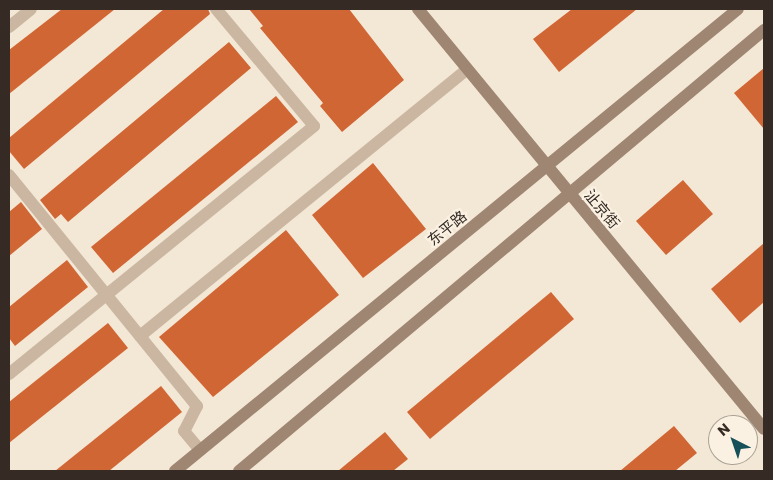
<!DOCTYPE html>
<html>
<head>
<meta charset="utf-8">
<style>
	body { margin:0 }
	#map { position:relative; width:773px; height:480px; overflow:hidden; background:#f3e7d5; font-family:Poppins,"Noto Sans SC",sans-serif }
	div>[style] { position:absolute }
	.building>* { inset:0; background:#d16635 }
	.street>* { height:12px; margin:-6px; padding:0 6px; transform-origin:6px; border-radius:6px; background:#cbb7a1 }
	.secondary>* { height:12px; margin:-6px; padding:0 6px; transform-origin:6px; border-radius:6px; background:#9f8672 }
	span { translate:-50% -50%; white-space:nowrap; text-align:center; line-height:1.15; -webkit-text-stroke:4.5px #faf1e2; paint-order:stroke }
	.street-label { font-size:15px; color:#352b24 }
	.frame { position:absolute; inset:0; border:10px solid #352b24; pointer-events:none }
	.north { position:absolute; left:708px; top:415px; width:50px; height:50px; box-sizing:border-box; background:#faf1e2; border:1px solid #aba296; border-radius:50%; rotate:319deg; font-size:14px; font-weight:700; line-height:20px; text-align:center; color:#352b24 }
	.north::after { content:''; display:block; margin:auto; width:18px; height:22px; background:#175059; clip-path:polygon(50% 0,100% 100%,50% 72%,0 100%) }
</style>
</head>
<body>
<div id="map">
	<div class="building">
		<i style="clip-path:polygon(62px 9px,115px 9px,9px 94px,9px 50px)"></i>
		<i style="clip-path:polygon(164px 9px,208px 9px,210px 14px,24px 169px,9px 151px,9px 138px)"></i>
		<i style="clip-path:polygon(249px 9px,349px 9px,404px 80px,342px 132px,320px 106px,323px 103px,260px 28px,263px 26px)"></i>
		<i style="clip-path:polygon(572px 9px,637px 9px,559px 72px,533px 39px)"></i>
		<i style="clip-path:polygon(229px 42px,251px 68px,68px 222px,61px 214px,55px 219px,40px 200px)"></i>
		<i style="clip-path:polygon(764px 68px,764px 129px,734px 93px)"></i>
		<i style="clip-path:polygon(276px 96px,298px 122px,113px 273px,91px 247px)"></i>
		<i style="clip-path:polygon(373px 163px,426px 229px,363px 278px,312px 215px)"></i>
		<i style="clip-path:polygon(683px 180px,713px 214px,666px 255px,636px 221px)"></i>
		<i style="clip-path:polygon(21px 202px,42px 229px,9px 256px,9px 212px)"></i>
		<i style="clip-path:polygon(286px 230px,339px 295px,213px 397px,159px 337px)"></i>
		<i style="clip-path:polygon(764px 243px,764px 302px,740px 323px,711px 289px)"></i>
		<i style="clip-path:polygon(67px 260px,88px 287px,15px 346px,9px 338px,9px 307px)"></i>
		<i style="clip-path:polygon(551px 292px,574px 319px,430px 439px,407px 412px)"></i>
		<i style="clip-path:polygon(108px 323px,128px 348px,9px 443px,9px 402px)"></i>
		<i style="clip-path:polygon(161px 386px,182px 412px,109px 471px,55px 471px)"></i>
		<i style="clip-path:polygon(674px 426px,697px 453px,675px 471px,620px 471px)"></i>
		<i style="clip-path:polygon(385px 432px,408px 459px,393px 471px,338px 471px)"></i>
	</div>
	<div class="street">
		<i style="left:9px;top:27px;width:28px;rotate:-39deg"></i>
		<i style="left:9px;top:175px;width:298px;rotate:50.9deg"></i>
		<i style="left:197px;top:406px;width:28px;rotate:117deg"></i>
		<i style="left:184px;top:431px;width:25px;rotate:50deg"></i>
		<i style="left:140px;top:336px;width:422px;rotate:-39.2deg"></i>
		<i style="left:9px;top:374px;width:393px;rotate:-39.1deg"></i>
		<i style="left:314px;top:126px;width:153px;rotate:-129.9deg"></i>
	</div>
	<div class="secondary">
		<i style="left:418px;top:9px;width:544px;rotate:50.52deg"></i>
		<i style="left:175px;top:471px;width:728px;rotate:-39.37deg"></i>
		<i style="left:239px;top:471px;width:686px;rotate:-40.03deg"></i>
	</div>
	<div class="street-label">
		<span style="left:602px;top:209px;rotate:50deg">沚京街</span>
		<span style="left:447px;top:228px;rotate:-39deg">东平路</span>
	</div>
	<div class="frame"></div>
	<div class="north">N</div>
</div>
</body>
</html>
